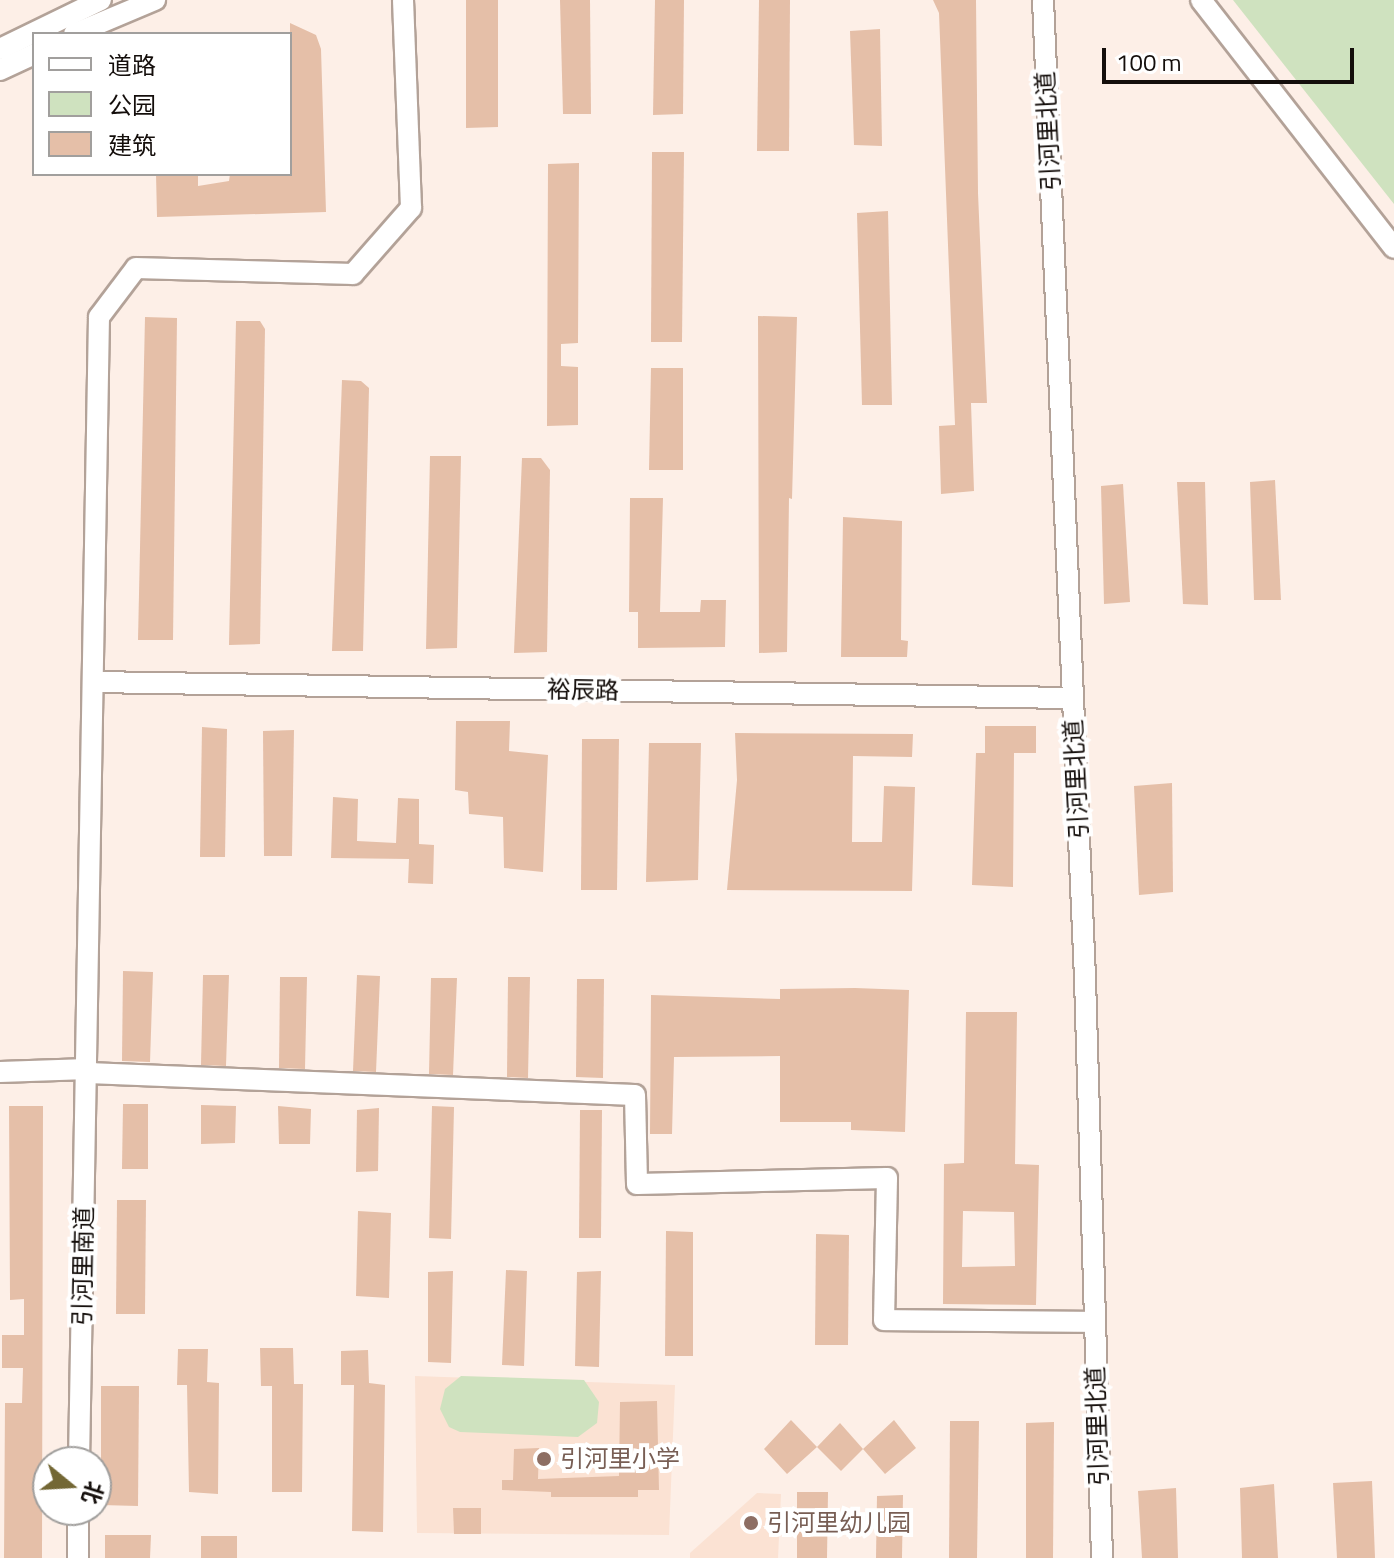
<!DOCTYPE html>
<html>
<head>
<meta charset="utf-8">
<style>
	body { margin:0 }
	#map { position:relative; width:1394px; height:1558px; overflow:hidden; background:#fdefe7; font-family:"Titillium Web","Noto Sans SC",sans-serif }
	div>[style] { position:absolute }
	.built>* { inset:0; background:#fbe2d3 }
	.green>* { inset:0; background:#cfe2bf }
	.building>* { inset:0; background:#e5bfa8 }
	.roads { filter:drop-shadow(2px 0 #b3a298) drop-shadow(-2px 0 #b3a298) drop-shadow(0 2px #b3a298) drop-shadow(0 -2px #b3a298) }
	.minor>* { height:20px; margin:-10px; padding:0 10px; transform-origin:10px; border-radius:10px; background:#fff }
	.dots>* { width:22px; height:22px; translate:-50% -50%; box-sizing:border-box; border:4px solid #fff; border-radius:50% }
	span { translate:-50% -50%; white-space:nowrap; text-align:center; line-height:1.15; -webkit-text-stroke:8px #fff; paint-order:stroke }
	.street-label { font-size:24px; color:#140e0b }
	.education-label { font-size:24px; color:#785e54 }
	.left { translate:0 -50%; text-align:left }
	.legend { position:absolute; left:32px; top:32px; width:260px; height:144px; box-sizing:border-box; background:#fff; border:2px solid #a19f9d; margin:0; padding:10px 14px; list-style:none; font-size:24px; color:#140e0b }
	.legend li { display:flex; align-items:center; gap:16px; height:40px }
	.legend b { width:40px; border:2px solid #a19f9d }
	.north { position:absolute; left:32px; top:1446px; width:80px; height:80px; box-sizing:border-box; background:#fff; border:2px solid #a19f9d; border-radius:50%; rotate:108deg; font-size:22px; font-weight:700; line-height:32px; text-align:center; color:#140e0b }
	.north::after { content:''; display:block; margin:auto; width:28px; height:36px; background:#736734; clip-path:polygon(50% 0,100% 100%,50% 72%,0 100%) }
	.scale { position:absolute; left:1102px; top:48px; width:252px; height:36px; box-sizing:border-box; border:4px solid #140e0b; border-top:0; padding-left:10px; font-size:24px; line-height:28px; white-space:nowrap; color:#140e0b; -webkit-text-stroke:6px #fff; paint-order:stroke }
</style>
</head>
<body>
<div id="map">
	<div class="built">
		<i style="clip-path:polygon(415px 1376px,675px 1385px,669px 1535px,417px 1533px)"></i>
		<i style="clip-path:polygon(757px 1493px,781px 1494px,778px 1558px,690px 1558px,690px 1553px)"></i>
	</div>
	<div class="green">
		<i style="clip-path:polygon(1233px 0,1394px 0,1394px 204px)"></i>
		<i style="clip-path:polygon(461px 1376px,584px 1380px,599px 1402px,597px 1423px,578px 1437px,460px 1432px,449px 1427px,440px 1409px,445px 1389px)"></i>
	</div>
	<div class="building">
		<i style="clip-path:polygon(466px 0,498px 0,498px 127px,466px 128px)"></i>
		<i style="clip-path:polygon(560px 0,590px 0,591px 114px,563px 114px)"></i>
		<i style="clip-path:polygon(655px 0,684px 0,683px 114px,653px 115px)"></i>
		<i style="clip-path:polygon(759px 0,790px 0,789px 151px,757px 151px)"></i>
		<i style="clip-path:polygon(933px 0,976px 0,978px 193px,987px 403px,971px 403px,974px 491px,941px 494px,939px 426px,955px 425px,939px 13px)"></i>
		<i style="clip-path:polygon(290px 23px,316px 35px,321px 49px,326px 212px,157px 217px,156px 174px,198px 174px,198px 186px,229px 181px,230px 174px,290px 174px)"></i>
		<i style="clip-path:polygon(880px 29px,882px 146px,854px 145px,850px 31px)"></i>
		<i style="clip-path:polygon(652px 152px,684px 152px,682px 342px,651px 342px)"></i>
		<i style="clip-path:polygon(579px 163px,578px 343px,561px 344px,561px 366px,578px 367px,578px 425px,547px 426px,548px 164px)"></i>
		<i style="clip-path:polygon(888px 211px,892px 405px,862px 405px,857px 213px)"></i>
		<i style="clip-path:polygon(758px 316px,797px 317px,792px 499px,789px 498px,787px 652px,759px 653px)"></i>
		<i style="clip-path:polygon(145px 317px,177px 318px,173px 640px,138px 640px)"></i>
		<i style="clip-path:polygon(236px 321px,260px 321px,265px 329px,260px 644px,229px 645px)"></i>
		<i style="clip-path:polygon(651px 368px,683px 368px,683px 470px,649px 470px)"></i>
		<i style="clip-path:polygon(342px 380px,361px 381px,369px 388px,363px 651px,332px 651px)"></i>
		<i style="clip-path:polygon(430px 456px,461px 456px,457px 648px,426px 649px)"></i>
		<i style="clip-path:polygon(522px 458px,541px 458px,550px 470px,547px 652px,514px 653px)"></i>
		<i style="clip-path:polygon(1275px 480px,1281px 600px,1254px 600px,1250px 482px)"></i>
		<i style="clip-path:polygon(1177px 482px,1205px 482px,1208px 605px,1183px 604px)"></i>
		<i style="clip-path:polygon(1123px 484px,1130px 602px,1104px 604px,1101px 486px)"></i>
		<i style="clip-path:polygon(630px 498px,663px 498px,660px 612px,700px 612px,701px 600px,726px 600px,725px 647px,638px 648px,638px 612px,629px 612px)"></i>
		<i style="clip-path:polygon(843px 517px,902px 521px,901px 640px,908px 641px,907px 657px,841px 657px)"></i>
		<i style="clip-path:polygon(456px 721px,510px 721px,509px 751px,548px 755px,543px 872px,504px 868px,503px 817px,469px 814px,468px 792px,455px 790px)"></i>
		<i style="clip-path:polygon(985px 726px,1036px 726px,1036px 753px,1014px 753px,1013px 887px,972px 885px,976px 753px,985px 753px)"></i>
		<i style="clip-path:polygon(202px 727px,227px 729px,225px 857px,200px 857px)"></i>
		<i style="clip-path:polygon(294px 730px,292px 856px,264px 856px,263px 731px)"></i>
		<i style="clip-path:polygon(735px 733px,913px 734px,912px 757px,853px 756px,852px 842px,882px 842px,884px 786px,915px 787px,912px 891px,727px 890px,737px 780px)"></i>
		<i style="clip-path:polygon(582px 739px,619px 739px,617px 890px,581px 890px)"></i>
		<i style="clip-path:polygon(649px 743px,701px 743px,698px 880px,646px 882px)"></i>
		<i style="clip-path:polygon(1172px 783px,1173px 892px,1139px 895px,1134px 786px)"></i>
		<i style="clip-path:polygon(333px 797px,358px 799px,357px 841px,396px 843px,398px 798px,419px 799px,419px 844px,434px 845px,433px 884px,408px 883px,409px 859px,331px 858px)"></i>
		<i style="clip-path:polygon(123px 971px,153px 972px,150px 1062px,122px 1061px)"></i>
		<i style="clip-path:polygon(203px 975px,229px 975px,226px 1066px,201px 1065px)"></i>
		<i style="clip-path:polygon(357px 975px,380px 976px,376px 1072px,353px 1071px)"></i>
		<i style="clip-path:polygon(280px 977px,307px 977px,305px 1069px,279px 1068px)"></i>
		<i style="clip-path:polygon(508px 977px,530px 977px,528px 1078px,507px 1077px)"></i>
		<i style="clip-path:polygon(431px 978px,457px 978px,453px 1075px,429px 1074px)"></i>
		<i style="clip-path:polygon(577px 979px,604px 979px,603px 1078px,576px 1077px)"></i>
		<i style="clip-path:polygon(855px 988px,909px 990px,905px 1132px,851px 1130px,851px 1122px,780px 1122px,780px 1056px,674px 1057px,672px 1134px,650px 1134px,651px 995px,780px 999px,780px 989px)"></i>
		<i style="clip-path:polygon(evenodd,966px 1012px,1017px 1012px,1015px 1164px,1039px 1165px,1036px 1305px,943px 1304px,944px 1164px,964px 1163px,966px 1012px,963px 1211px,1014px 1212px,1015px 1266px,962px 1267px,963px 1211px)"></i>
		<i style="clip-path:polygon(123px 1104px,148px 1104px,148px 1169px,122px 1169px)"></i>
		<i style="clip-path:polygon(201px 1105px,236px 1106px,235px 1143px,201px 1144px)"></i>
		<i style="clip-path:polygon(9px 1106px,43px 1106px,42px 1558px,4px 1558px,5px 1403px,22px 1403px,23px 1368px,2px 1368px,2px 1335px,24px 1335px,24px 1299px,10px 1300px)"></i>
		<i style="clip-path:polygon(278px 1106px,311px 1109px,310px 1144px,279px 1144px)"></i>
		<i style="clip-path:polygon(432px 1106px,454px 1107px,451px 1239px,429px 1238px)"></i>
		<i style="clip-path:polygon(379px 1108px,378px 1171px,356px 1172px,357px 1110px)"></i>
		<i style="clip-path:polygon(580px 1110px,602px 1110px,601px 1238px,579px 1238px)"></i>
		<i style="clip-path:polygon(117px 1200px,146px 1200px,145px 1314px,116px 1314px)"></i>
		<i style="clip-path:polygon(358px 1211px,391px 1213px,389px 1298px,356px 1296px)"></i>
		<i style="clip-path:polygon(666px 1231px,693px 1232px,693px 1356px,665px 1356px)"></i>
		<i style="clip-path:polygon(816px 1234px,849px 1235px,848px 1345px,815px 1345px)"></i>
		<i style="clip-path:polygon(506px 1270px,527px 1271px,524px 1366px,502px 1365px)"></i>
		<i style="clip-path:polygon(453px 1271px,451px 1363px,428px 1362px,428px 1272px)"></i>
		<i style="clip-path:polygon(601px 1271px,599px 1367px,575px 1366px,577px 1272px)"></i>
		<i style="clip-path:polygon(260px 1348px,293px 1348px,294px 1384px,303px 1384px,302px 1492px,272px 1492px,272px 1386px,261px 1386px)"></i>
		<i style="clip-path:polygon(178px 1349px,208px 1349px,207px 1382px,219px 1383px,218px 1494px,189px 1492px,187px 1385px,177px 1385px)"></i>
		<i style="clip-path:polygon(368px 1350px,369px 1383px,385px 1385px,383px 1532px,352px 1531px,354px 1385px,341px 1385px,341px 1351px)"></i>
		<i style="clip-path:polygon(101px 1386px,139px 1386px,138px 1506px,101px 1505px)"></i>
		<i style="clip-path:polygon(657px 1401px,659px 1490px,638px 1490px,638px 1497px,551px 1497px,551px 1492px,502px 1490px,502px 1480px,513px 1480px,514px 1449px,539px 1448px,538px 1479px,619px 1476px,620px 1402px)"></i>
		<i style="clip-path:polygon(791px 1420px,817px 1447px,787px 1474px,764px 1449px)"></i>
		<i style="clip-path:polygon(894px 1420px,916px 1448px,885px 1474px,863px 1449px)"></i>
		<i style="clip-path:polygon(950px 1421px,979px 1421px,977px 1558px,949px 1558px)"></i>
		<i style="clip-path:polygon(1054px 1422px,1053px 1558px,1026px 1558px,1026px 1423px)"></i>
		<i style="clip-path:polygon(840px 1423px,863px 1449px,841px 1471px,817px 1447px)"></i>
		<i style="clip-path:polygon(1372px 1481px,1375px 1558px,1337px 1558px,1333px 1483px)"></i>
		<i style="clip-path:polygon(1274px 1484px,1278px 1558px,1242px 1558px,1240px 1488px)"></i>
		<i style="clip-path:polygon(1176px 1488px,1178px 1558px,1142px 1558px,1138px 1491px)"></i>
		<i style="clip-path:polygon(797px 1492px,828px 1492px,827px 1558px,797px 1558px)"></i>
		<i style="clip-path:polygon(903px 1495px,902px 1558px,876px 1558px,877px 1496px)"></i>
		<i style="clip-path:polygon(453px 1508px,481px 1508px,481px 1534px,454px 1534px)"></i>
		<i style="clip-path:polygon(105px 1535px,151px 1535px,150px 1558px,105px 1558px)"></i>
		<i style="clip-path:polygon(201px 1536px,237px 1536px,237px 1558px,201px 1558px)"></i>
	</div>
	<div class="roads">
		<div class="minor">
			<i style="left:1043px;top:0;width:979px;rotate:87.54deg"></i>
			<i style="left:1085px;top:978px;width:580px;rotate:88.32deg"></i>
			<i style="left:1201px;top:0;width:314px;rotate:52.1deg"></i>
			<i style="left:74px;top:34px;width:88px;rotate:-22.8deg"></i>
			<i style="left:0;top:49px;width:112px;rotate:-25.9deg"></i>
			<i style="left:0;top:70px;width:38px;rotate:-25deg"></i>
			<i style="left:93px;top:682px;width:979px;rotate:0.94deg"></i>
			<i style="left:0;top:1072px;width:88px;rotate:-2deg"></i>
			<i style="left:88px;top:1073px;width:547px;rotate:2.3deg"></i>
			<i style="left:635px;top:1095px;width:89px;rotate:88.7deg"></i>
			<i style="left:637px;top:1184px;width:250px;rotate:-1.4deg"></i>
			<i style="left:887px;top:1178px;width:142px;rotate:91.2deg"></i>
			<i style="left:884px;top:1320px;width:210px;rotate:0.5deg"></i>
			<i style="left:79px;top:1462px;width:1145px;rotate:-89deg"></i>
			<i style="left:99px;top:317px;width:61px;rotate:-52.9deg"></i>
			<i style="left:136px;top:268px;width:217px;rotate:1.6deg"></i>
			<i style="left:353px;top:274px;width:88px;rotate:-48.7deg"></i>
			<i style="left:411px;top:208px;width:208px;rotate:-92.2deg"></i>
			<i style="left:78px;top:1558px;width:48px;rotate:-90deg"></i>
		</div>
	</div>
	<div class="dots">
		<i style="left:544px;top:1459px;background:#8d6e63"></i>
		<i style="left:751px;top:1523px;background:#8d6e63"></i>
	</div>
	<div class="street-label">
		<span style="left:1048px;top:131px;rotate:-93deg">引河里北道</span>
		<span style="left:583px;top:690px;rotate:1deg">裕辰路</span>
		<span style="left:1076px;top:779px;rotate:-93deg">引河里北道</span>
		<span style="left:83px;top:1266px;rotate:-89deg">引河里南道</span>
		<span style="left:1097px;top:1426px;rotate:-92deg">引河里北道</span>
	</div>
	<div class="education-label">
		<span class="left" style="left:560px;top:1459px">引河里小学</span>
		<span class="left" style="left:767px;top:1523px">引河里幼儿园</span>
	</div>
	<ul class="legend">
	<li><b style="height:10px;background:#fff"></b>道路</li>
	<li><b style="height:22px;background:#cfe2bf"></b>公园</li>
	<li><b style="height:22px;background:#e5bfa8"></b>建筑</li>
	</ul>
	<div class="north">北</div>
	<div class="scale">100 m</div>
</div>
</body>
</html>
